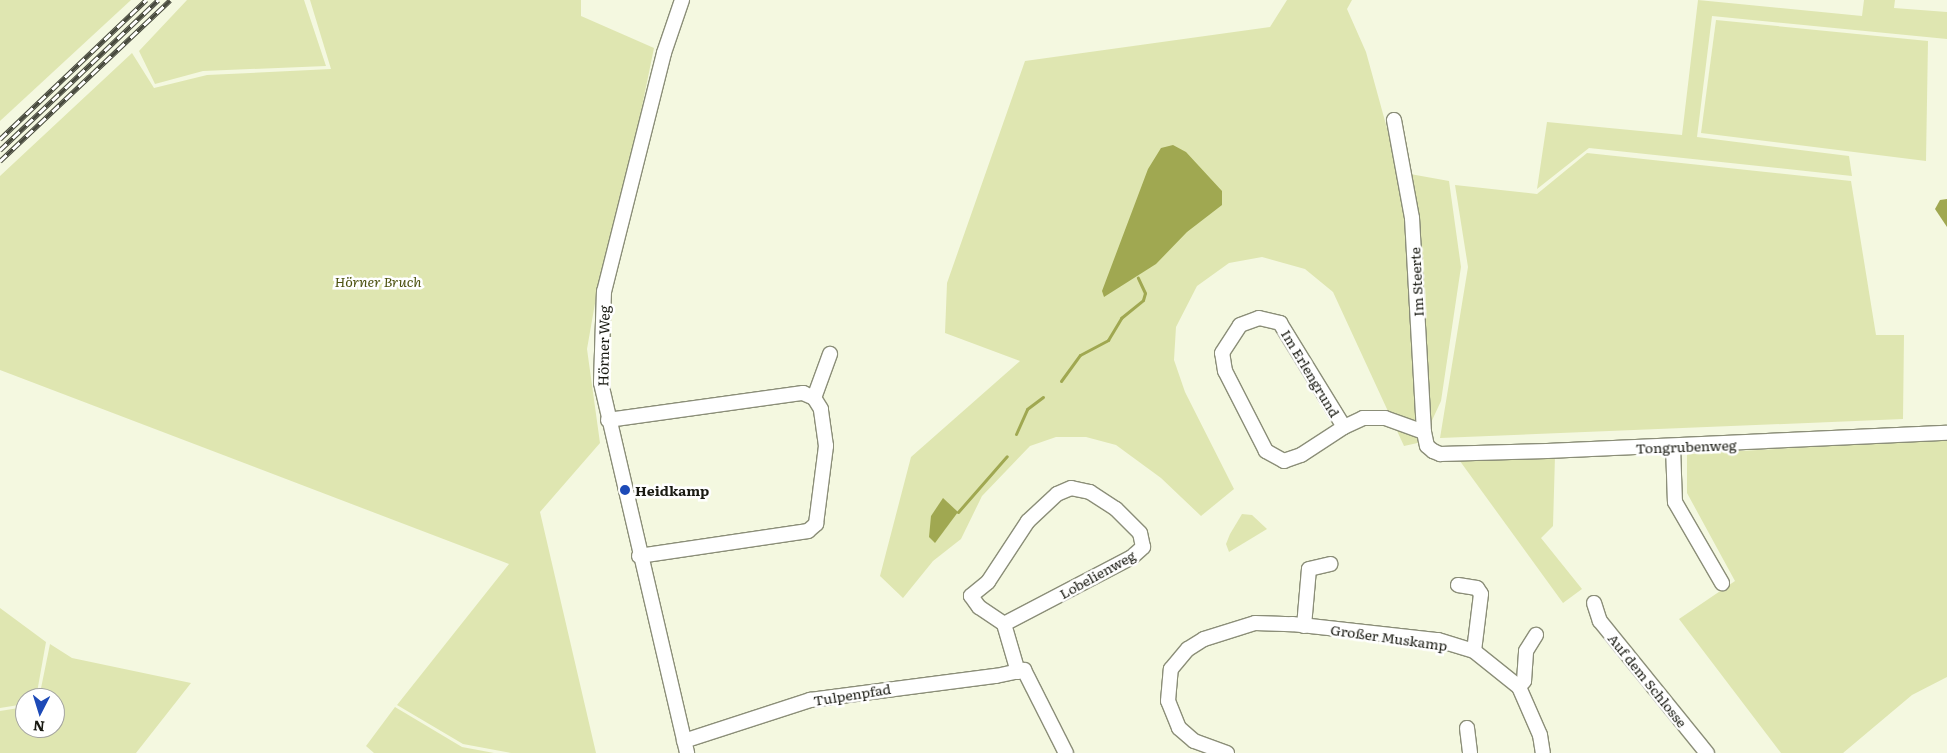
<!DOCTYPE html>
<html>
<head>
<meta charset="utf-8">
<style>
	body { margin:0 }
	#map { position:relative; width:1947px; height:753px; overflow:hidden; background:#f4f8e0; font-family:Literata,serif }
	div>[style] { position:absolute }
	.green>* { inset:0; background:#dfe6b1 }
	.water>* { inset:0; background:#a0a851 }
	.stream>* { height:3px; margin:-1.5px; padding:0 1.5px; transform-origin:1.5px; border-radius:1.5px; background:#a0a851 }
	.roads { filter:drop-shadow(1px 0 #8b8e78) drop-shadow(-1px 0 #8b8e78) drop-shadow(0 1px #8b8e78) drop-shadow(0 -1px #8b8e78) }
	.minor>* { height:14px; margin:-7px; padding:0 7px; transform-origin:7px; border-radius:7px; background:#fff }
	.rail>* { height:5px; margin-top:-2.5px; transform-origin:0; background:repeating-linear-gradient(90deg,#fff 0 9px,#47493d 0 18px); box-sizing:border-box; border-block:1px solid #47493d }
	.dots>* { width:14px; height:14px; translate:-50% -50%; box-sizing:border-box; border:2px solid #fff; border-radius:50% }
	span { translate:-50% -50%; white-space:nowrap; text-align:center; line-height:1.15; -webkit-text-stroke:5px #fff; paint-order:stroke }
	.park-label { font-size:14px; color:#4c510f; font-style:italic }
	.street-label { font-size:14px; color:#191a12 }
	.poi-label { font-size:14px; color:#191a12; font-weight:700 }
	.left { translate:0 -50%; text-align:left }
	.north { position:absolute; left:15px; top:688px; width:50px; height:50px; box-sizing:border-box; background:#fff; border:1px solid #a3a3a0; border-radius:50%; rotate:185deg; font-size:14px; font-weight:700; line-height:20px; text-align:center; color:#191a12 }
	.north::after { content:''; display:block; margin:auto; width:18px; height:22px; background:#1d4ab7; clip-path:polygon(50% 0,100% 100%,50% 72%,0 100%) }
</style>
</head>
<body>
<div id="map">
	<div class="green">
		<i style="clip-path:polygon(0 0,131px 0,0 121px)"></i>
		<i style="clip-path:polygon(187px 0,304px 0,326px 66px,203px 71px,155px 84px,139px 51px)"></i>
		<i style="clip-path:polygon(310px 0,581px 0,581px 16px,654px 48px,632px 155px,597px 292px,587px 349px,600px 443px,540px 512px,596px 753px,511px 753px,463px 744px,397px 705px,509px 564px,0 370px,0 176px,132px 53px,154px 88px,207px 75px,331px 69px)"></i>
		<i style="clip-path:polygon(1287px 0,1352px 0,1347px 9px,1366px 52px,1399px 172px,1449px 181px,1461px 267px,1441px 401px,1422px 442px,1404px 446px,1333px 292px,1305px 269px,1262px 257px,1229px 263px,1197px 286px,1176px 327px,1174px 360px,1185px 392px,1234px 489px,1201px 516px,1161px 478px,1116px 445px,1086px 437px,1056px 437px,1030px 446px,982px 496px,961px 539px,933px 561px,903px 598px,880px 576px,911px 457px,1020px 361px,945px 333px,947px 283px,1025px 61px,1270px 27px)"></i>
		<i style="clip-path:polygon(1698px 0,1862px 16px,1864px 0,1895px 0,1894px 8px,1947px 12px,1947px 39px,1712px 16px,1697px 137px,1849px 156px,1852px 176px,1589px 148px,1537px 189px,1547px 122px,1682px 135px)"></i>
		<i style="clip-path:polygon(1716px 20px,1928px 41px,1926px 161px,1701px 133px)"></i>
		<i style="clip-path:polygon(1587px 153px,1851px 181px,1876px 335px,1904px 335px,1903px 419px,1440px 438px,1468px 267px,1455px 185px,1537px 194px)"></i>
		<i style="clip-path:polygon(1947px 439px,1947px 677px,1912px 695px,1843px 753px,1781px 753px,1679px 619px,1735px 581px,1687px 493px,1687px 454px)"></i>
		<i style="clip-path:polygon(1555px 456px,1553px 526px,1541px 538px,1582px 589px,1563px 603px,1457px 457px)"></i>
		<i style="clip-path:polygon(1242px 514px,1252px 515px,1267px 529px,1229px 552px,1226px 544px,1230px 534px)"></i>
		<i style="clip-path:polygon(0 608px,46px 642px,36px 698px,25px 698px,25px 704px,0 708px)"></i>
		<i style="clip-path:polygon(50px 644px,72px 658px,191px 683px,136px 753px,0 753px,0 711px,25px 707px,25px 728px,55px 728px,55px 698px,39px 698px)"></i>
		<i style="clip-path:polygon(395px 707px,462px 747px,494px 753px,374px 753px,366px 746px)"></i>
	</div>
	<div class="water">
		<i style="clip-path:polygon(1173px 145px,1186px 152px,1222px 191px,1222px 205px,1187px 232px,1156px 264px,1104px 297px,1102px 291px,1148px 169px,1161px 148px)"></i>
		<i style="clip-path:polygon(1947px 199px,1947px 227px,1935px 209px,1940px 200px)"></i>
		<i style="clip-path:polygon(943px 498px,958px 512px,935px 543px,929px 537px,931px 516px)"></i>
	</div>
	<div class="stream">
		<i style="left:1061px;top:381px;width:32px;rotate:-54deg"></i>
		<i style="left:1080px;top:355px;width:32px;rotate:-28deg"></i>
		<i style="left:1108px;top:340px;width:26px;rotate:-59deg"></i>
		<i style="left:1121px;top:318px;width:28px;rotate:-39deg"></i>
		<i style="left:1143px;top:300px;width:7px;rotate:-74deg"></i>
		<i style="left:1145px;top:293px;width:17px;rotate:-115deg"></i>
		<i style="left:1016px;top:434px;width:27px;rotate:-66deg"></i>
		<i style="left:1027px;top:409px;width:20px;rotate:-37deg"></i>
		<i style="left:958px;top:512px;width:74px;rotate:-48.8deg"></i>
	</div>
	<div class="roads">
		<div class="minor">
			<i style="left:682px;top:0;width:56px;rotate:108.8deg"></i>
			<i style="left:664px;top:53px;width:245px;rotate:104.1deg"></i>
			<i style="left:604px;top:291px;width:92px;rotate:91.9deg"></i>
			<i style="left:601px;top:383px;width:380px;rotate:76.9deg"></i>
			<i style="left:1394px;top:120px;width:100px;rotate:79.6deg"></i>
			<i style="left:1412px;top:218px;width:214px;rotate:86.8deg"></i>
			<i style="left:1424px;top:432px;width:14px;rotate:78deg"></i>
			<i style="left:1427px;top:446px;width:8px;rotate:40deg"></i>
			<i style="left:1433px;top:451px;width:8px;rotate:23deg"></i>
			<i style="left:1440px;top:454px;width:107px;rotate:-1.6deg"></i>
			<i style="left:1547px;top:451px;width:400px;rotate:-2.6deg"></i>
			<i style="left:608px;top:420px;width:197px;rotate:-7.9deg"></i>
			<i style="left:803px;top:393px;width:12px;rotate:24deg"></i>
			<i style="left:1344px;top:427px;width:51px;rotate:146.9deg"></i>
			<i style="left:1301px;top:455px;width:18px;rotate:161deg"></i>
			<i style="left:1284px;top:461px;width:21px;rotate:-151deg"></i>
			<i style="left:1266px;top:451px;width:90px;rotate:-117.1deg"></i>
			<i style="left:1225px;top:371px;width:18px;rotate:-99deg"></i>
			<i style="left:1222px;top:353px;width:33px;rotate:-57deg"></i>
			<i style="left:1240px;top:325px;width:20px;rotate:-20deg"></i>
			<i style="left:1259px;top:318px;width:22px;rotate:13deg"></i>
			<i style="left:1280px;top:323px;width:122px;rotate:58.4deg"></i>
			<i style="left:1344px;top:427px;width:21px;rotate:-25deg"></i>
			<i style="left:1363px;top:418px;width:22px"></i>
			<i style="left:1385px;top:418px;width:41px;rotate:19.7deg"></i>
			<i style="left:1673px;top:446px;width:56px;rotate:88deg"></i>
			<i style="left:1675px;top:502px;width:94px;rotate:59.9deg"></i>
			<i style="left:639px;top:556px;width:171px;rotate:-8.4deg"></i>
			<i style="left:808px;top:531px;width:11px;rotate:-41deg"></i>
			<i style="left:816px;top:524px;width:79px;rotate:-82.7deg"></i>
			<i style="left:826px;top:446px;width:37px;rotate:-98deg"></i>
			<i style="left:821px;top:409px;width:13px;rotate:-122deg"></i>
			<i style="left:814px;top:398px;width:47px;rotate:-70deg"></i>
			<i style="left:1458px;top:585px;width:19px;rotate:9deg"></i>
			<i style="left:1477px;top:588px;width:7px;rotate:56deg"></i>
			<i style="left:1481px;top:594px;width:57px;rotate:97deg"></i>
			<i style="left:1594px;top:603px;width:19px;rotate:72deg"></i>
			<i style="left:1600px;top:621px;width:170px;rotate:51deg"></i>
			<i style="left:1004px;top:624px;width:144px;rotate:-27.6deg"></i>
			<i style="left:1132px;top:557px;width:15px;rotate:-42deg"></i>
			<i style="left:1143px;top:547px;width:14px;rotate:-102deg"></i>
			<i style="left:1140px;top:533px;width:34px;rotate:-135deg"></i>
			<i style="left:1116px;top:509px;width:31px;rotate:-147deg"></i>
			<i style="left:1090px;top:492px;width:19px;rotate:-168deg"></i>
			<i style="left:1071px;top:488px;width:15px;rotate:157deg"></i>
			<i style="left:1057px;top:494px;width:40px;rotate:137deg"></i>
			<i style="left:1028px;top:521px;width:73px;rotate:123.3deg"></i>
			<i style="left:988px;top:582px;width:22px;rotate:141deg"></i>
			<i style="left:971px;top:596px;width:14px;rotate:54deg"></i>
			<i style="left:979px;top:607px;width:30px;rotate:34deg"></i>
			<i style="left:1004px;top:624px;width:50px;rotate:73.7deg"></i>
			<i style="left:1304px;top:626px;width:57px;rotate:-85deg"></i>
			<i style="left:1309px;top:569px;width:22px;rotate:-13deg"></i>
			<i style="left:1519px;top:687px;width:8px;rotate:-50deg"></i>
			<i style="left:1524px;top:681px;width:30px;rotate:-86deg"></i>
			<i style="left:1526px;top:651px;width:19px;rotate:-58deg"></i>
			<i style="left:1467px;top:728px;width:25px;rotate:83deg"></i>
			<i style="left:684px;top:741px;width:133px;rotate:-18deg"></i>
			<i style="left:810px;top:700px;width:188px;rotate:-7.4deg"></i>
			<i style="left:996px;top:676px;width:29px;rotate:-12deg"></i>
			<i style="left:1024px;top:670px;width:93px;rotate:63.2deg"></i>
			<i style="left:1227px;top:753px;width:35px;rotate:-160deg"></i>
			<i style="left:1194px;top:741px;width:20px;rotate:-139deg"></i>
			<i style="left:1179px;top:728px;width:29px;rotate:-112deg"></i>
			<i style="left:1168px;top:701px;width:32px;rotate:-85deg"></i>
			<i style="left:1171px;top:669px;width:26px;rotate:-50deg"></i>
			<i style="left:1188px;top:649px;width:19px;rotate:-32deg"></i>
			<i style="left:1204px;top:639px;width:53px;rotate:-17.4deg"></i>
			<i style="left:1255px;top:623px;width:37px;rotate:2deg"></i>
			<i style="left:1292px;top:624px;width:147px;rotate:6.3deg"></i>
			<i style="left:1438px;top:640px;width:38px;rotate:17deg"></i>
			<i style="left:1474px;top:651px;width:58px;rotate:38.7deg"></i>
			<i style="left:1519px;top:687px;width:52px;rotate:66.4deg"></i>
			<i style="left:1540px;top:735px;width:18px;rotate:81deg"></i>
		</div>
	</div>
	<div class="rail">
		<i style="left:0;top:139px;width:202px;rotate:-43.6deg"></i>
		<i style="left:0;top:150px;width:218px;rotate:-43.5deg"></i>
		<i style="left:0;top:161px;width:234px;rotate:-43.4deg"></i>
	</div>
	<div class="dots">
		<i style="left:625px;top:490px;background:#1d4ab7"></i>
	</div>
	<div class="park-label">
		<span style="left:378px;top:281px">Hörner Bruch</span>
	</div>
	<div class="street-label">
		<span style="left:1416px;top:282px;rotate:-93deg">Im Steerte</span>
		<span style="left:603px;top:346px;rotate:-89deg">Hörner Weg</span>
		<span style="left:1311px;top:373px;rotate:59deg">Im Erlengrund</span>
		<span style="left:1686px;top:446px;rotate:-2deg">Tongrubenweg</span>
		<span style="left:1097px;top:574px;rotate:-29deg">Lobelienweg</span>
		<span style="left:1389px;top:637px;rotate:8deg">Großer Muskamp</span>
		<span style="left:1648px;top:680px;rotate:51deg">Auf dem Schlosse</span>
		<span style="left:852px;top:694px;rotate:-9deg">Tulpenpfad</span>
	</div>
	<div class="poi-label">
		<span class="left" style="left:635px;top:490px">Heidkamp</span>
	</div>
	<div class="north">N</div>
</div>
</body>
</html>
